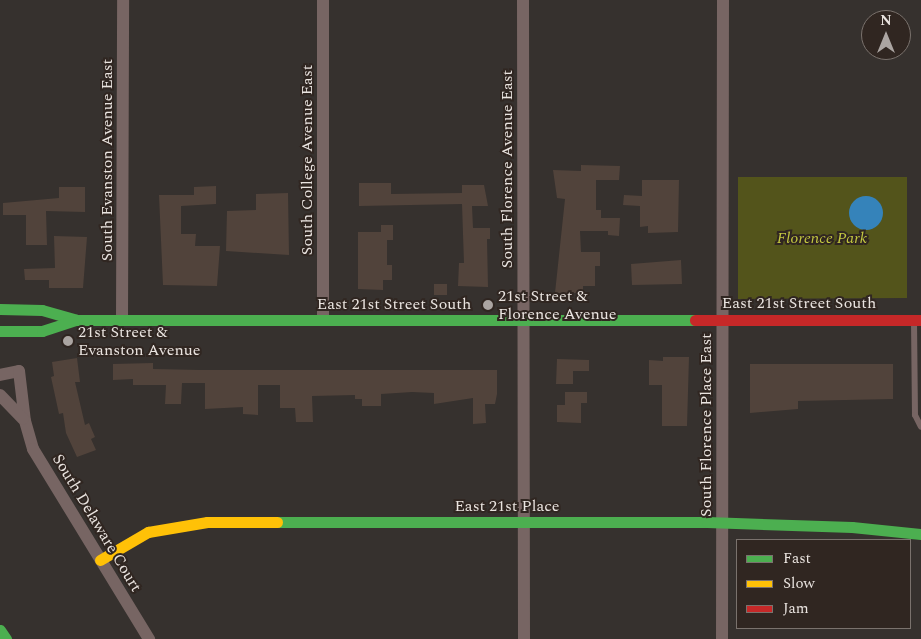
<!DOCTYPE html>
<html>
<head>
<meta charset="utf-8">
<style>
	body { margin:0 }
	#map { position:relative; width:921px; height:639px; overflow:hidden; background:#36312e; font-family:Spectral,serif }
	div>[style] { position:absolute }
	.green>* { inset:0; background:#53541b }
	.water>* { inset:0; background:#3583ba }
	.round { border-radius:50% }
	.building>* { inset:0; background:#51433b }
	.lane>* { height:6px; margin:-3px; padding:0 3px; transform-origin:3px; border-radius:3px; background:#776563 }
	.street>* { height:12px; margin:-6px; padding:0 6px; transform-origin:6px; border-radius:6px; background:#776563 }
	.fast>* { height:11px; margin:-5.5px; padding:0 5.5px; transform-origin:5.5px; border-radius:5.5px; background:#4caf50 }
	.slow>* { height:11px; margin:-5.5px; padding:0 5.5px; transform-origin:5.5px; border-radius:5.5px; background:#ffc107 }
	.jam>* { height:11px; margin:-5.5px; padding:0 5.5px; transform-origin:5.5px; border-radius:5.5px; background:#c62828 }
	.dots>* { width:14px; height:14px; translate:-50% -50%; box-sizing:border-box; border:2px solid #302621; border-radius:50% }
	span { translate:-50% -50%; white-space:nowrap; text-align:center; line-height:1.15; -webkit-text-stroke:4px #302621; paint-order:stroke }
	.street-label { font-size:16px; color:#eae4e0 }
	.park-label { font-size:16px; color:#c3c740; font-style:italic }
	.poi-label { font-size:16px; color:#eae4e0 }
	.left { translate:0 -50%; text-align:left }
	.legend { position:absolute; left:736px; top:539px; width:175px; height:90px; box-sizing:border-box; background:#302621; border:1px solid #7a726d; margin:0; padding:6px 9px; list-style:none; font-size:15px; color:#eae4e0 }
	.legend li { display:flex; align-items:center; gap:10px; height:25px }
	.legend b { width:25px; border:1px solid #7a726d }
	.north { position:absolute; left:861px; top:10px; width:50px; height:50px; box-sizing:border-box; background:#302621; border:1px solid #7a726d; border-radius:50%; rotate:0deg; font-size:14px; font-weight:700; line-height:20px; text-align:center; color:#eae4e0 }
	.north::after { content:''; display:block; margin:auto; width:18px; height:22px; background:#aba5a2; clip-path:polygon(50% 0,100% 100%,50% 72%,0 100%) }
</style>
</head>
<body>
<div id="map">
	<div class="green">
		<i style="clip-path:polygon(738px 177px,907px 177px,907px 298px,738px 299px)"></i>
	</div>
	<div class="water">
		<i class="round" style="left:849px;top:196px;width:34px;height:34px"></i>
	</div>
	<div class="building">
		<i style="clip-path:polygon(581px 165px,620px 166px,619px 180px,596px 180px,596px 210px,601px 210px,601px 218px,620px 218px,619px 236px,608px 235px,608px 231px,580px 231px,581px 252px,600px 252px,600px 266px,595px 266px,595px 286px,583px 286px,583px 293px,555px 293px,565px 199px,557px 198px,553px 170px,581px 171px)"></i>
		<i style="clip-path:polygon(642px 180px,679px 180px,678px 232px,648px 233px,648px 226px,640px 227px,640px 206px,623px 205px,624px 195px,642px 196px)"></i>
		<i style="clip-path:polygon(359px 183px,391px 183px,391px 194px,462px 193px,462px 185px,484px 185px,488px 206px,472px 206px,473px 228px,490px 228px,490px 239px,487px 239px,488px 287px,458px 286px,459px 263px,464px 263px,462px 204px,359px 206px)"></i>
		<i style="clip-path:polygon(216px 186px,216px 204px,181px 206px,181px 234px,196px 234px,195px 246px,220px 246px,217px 286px,163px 285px,159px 195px,194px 195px,194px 187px)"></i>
		<i style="clip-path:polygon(59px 187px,85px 187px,85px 212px,46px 211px,47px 245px,26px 245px,26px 215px,3px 215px,3px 203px,59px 198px)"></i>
		<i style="clip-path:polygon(288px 193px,289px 255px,226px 251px,227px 211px,256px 210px,256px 194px)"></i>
		<i style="clip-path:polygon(381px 225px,393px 225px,393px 240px,387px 240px,387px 265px,392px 265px,392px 280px,383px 280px,383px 290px,358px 289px,358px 232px,381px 232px)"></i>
		<i style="clip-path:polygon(54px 236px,87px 237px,83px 288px,49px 288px,49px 280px,25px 280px,24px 269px,55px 268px)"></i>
		<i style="clip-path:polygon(681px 260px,682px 284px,632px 285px,631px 264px)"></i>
		<i style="clip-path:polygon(434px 284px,447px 284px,447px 295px,434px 295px)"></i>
		<i style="clip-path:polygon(663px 357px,689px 357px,687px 426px,662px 426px,662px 385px,649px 385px,649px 360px,663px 361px)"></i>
		<i style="clip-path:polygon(77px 358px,80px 382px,75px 382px,85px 425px,89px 423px,95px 437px,91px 439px,96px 450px,77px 457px,66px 433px,63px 413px,59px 414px,51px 377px,54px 376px,52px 362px)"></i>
		<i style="clip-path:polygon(557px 359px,589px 360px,589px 371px,573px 371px,573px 384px,556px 384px)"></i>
		<i style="clip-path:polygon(153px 363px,153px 369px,200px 370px,497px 370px,497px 394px,495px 404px,485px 404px,486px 423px,473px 424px,473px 398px,434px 404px,434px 393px,412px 392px,381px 394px,381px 406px,362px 406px,362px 399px,355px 399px,355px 395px,312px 396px,313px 422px,296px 422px,295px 408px,280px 408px,280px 385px,258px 385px,258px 415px,243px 414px,243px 407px,205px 409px,205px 383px,182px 383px,181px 404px,165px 404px,166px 385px,133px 385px,133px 379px,113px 380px,113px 364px)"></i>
		<i style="clip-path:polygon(750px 364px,893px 364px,893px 399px,798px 401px,798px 409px,750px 413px)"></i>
		<i style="clip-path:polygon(565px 392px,587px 392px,587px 403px,581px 403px,581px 423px,557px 422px,557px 405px,565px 405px)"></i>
	</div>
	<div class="lane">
		<i style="left:914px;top:321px;width:94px;rotate:89.4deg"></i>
		<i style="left:915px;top:415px;width:13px;rotate:63deg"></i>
	</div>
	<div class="street">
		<i style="left:323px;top:0;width:320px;rotate:90deg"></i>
		<i style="left:523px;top:0;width:639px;rotate:89.91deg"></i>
		<i style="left:122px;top:320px;width:320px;rotate:-89.8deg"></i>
		<i style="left:0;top:375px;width:19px;rotate:-12deg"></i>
		<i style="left:19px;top:371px;width:50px;rotate:83.2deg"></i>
		<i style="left:25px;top:421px;width:29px;rotate:74deg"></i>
		<i style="left:33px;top:449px;width:223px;rotate:58.6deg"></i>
		<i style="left:0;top:395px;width:33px;rotate:46deg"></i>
		<i style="left:722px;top:639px;width:639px;rotate:-89.91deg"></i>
	</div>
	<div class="fast">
		<i style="left:0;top:309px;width:42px;rotate:1.4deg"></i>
		<i style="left:42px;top:310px;width:35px;rotate:16deg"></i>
		<i style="left:76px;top:320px;width:619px"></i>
		<i style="left:0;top:331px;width:42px"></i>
		<i style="left:42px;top:331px;width:36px;rotate:-18deg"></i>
		<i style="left:277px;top:522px;width:430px"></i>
		<i style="left:707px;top:522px;width:145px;rotate:2deg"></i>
		<i style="left:852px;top:527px;width:69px;rotate:5.8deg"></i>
		<i style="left:0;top:630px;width:11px;rotate:56deg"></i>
	</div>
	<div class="slow">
		<i style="left:100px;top:560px;width:56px;rotate:-30.3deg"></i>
		<i style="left:148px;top:532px;width:60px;rotate:-9.6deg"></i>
		<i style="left:207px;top:522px;width:70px"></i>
	</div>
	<div class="jam">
		<i style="left:695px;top:320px;width:226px"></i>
	</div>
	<div class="dots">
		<i style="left:488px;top:305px;background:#aba5a2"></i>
		<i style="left:68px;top:341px;background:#aba5a2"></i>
	</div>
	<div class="street-label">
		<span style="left:107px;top:160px;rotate:-90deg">South Evanston Avenue East</span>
		<span style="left:307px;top:160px;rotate:-90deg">South College Avenue East</span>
		<span style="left:507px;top:169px;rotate:-90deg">South Florence Avenue East</span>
		<span style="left:799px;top:303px">East 21st Street South</span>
		<span style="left:394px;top:304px">East 21st Street South</span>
		<span style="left:706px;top:425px;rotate:-90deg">South Florence Place East</span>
		<span style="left:507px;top:506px">East 21st Place</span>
		<span style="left:97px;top:523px;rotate:59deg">South Delaware Court</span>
	</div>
	<div class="park-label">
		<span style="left:822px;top:238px">Florence Park</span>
	</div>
	<div class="poi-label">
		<span class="left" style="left:498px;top:305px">21st Street &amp;<br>Florence Avenue</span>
		<span class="left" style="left:78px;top:341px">21st Street &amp;<br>Evanston Avenue</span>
	</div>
	<ul class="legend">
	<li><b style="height:6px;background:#4caf50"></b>Fast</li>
	<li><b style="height:6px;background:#ffc107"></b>Slow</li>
	<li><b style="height:6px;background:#c62828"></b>Jam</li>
	</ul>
	<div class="north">N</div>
</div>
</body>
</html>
